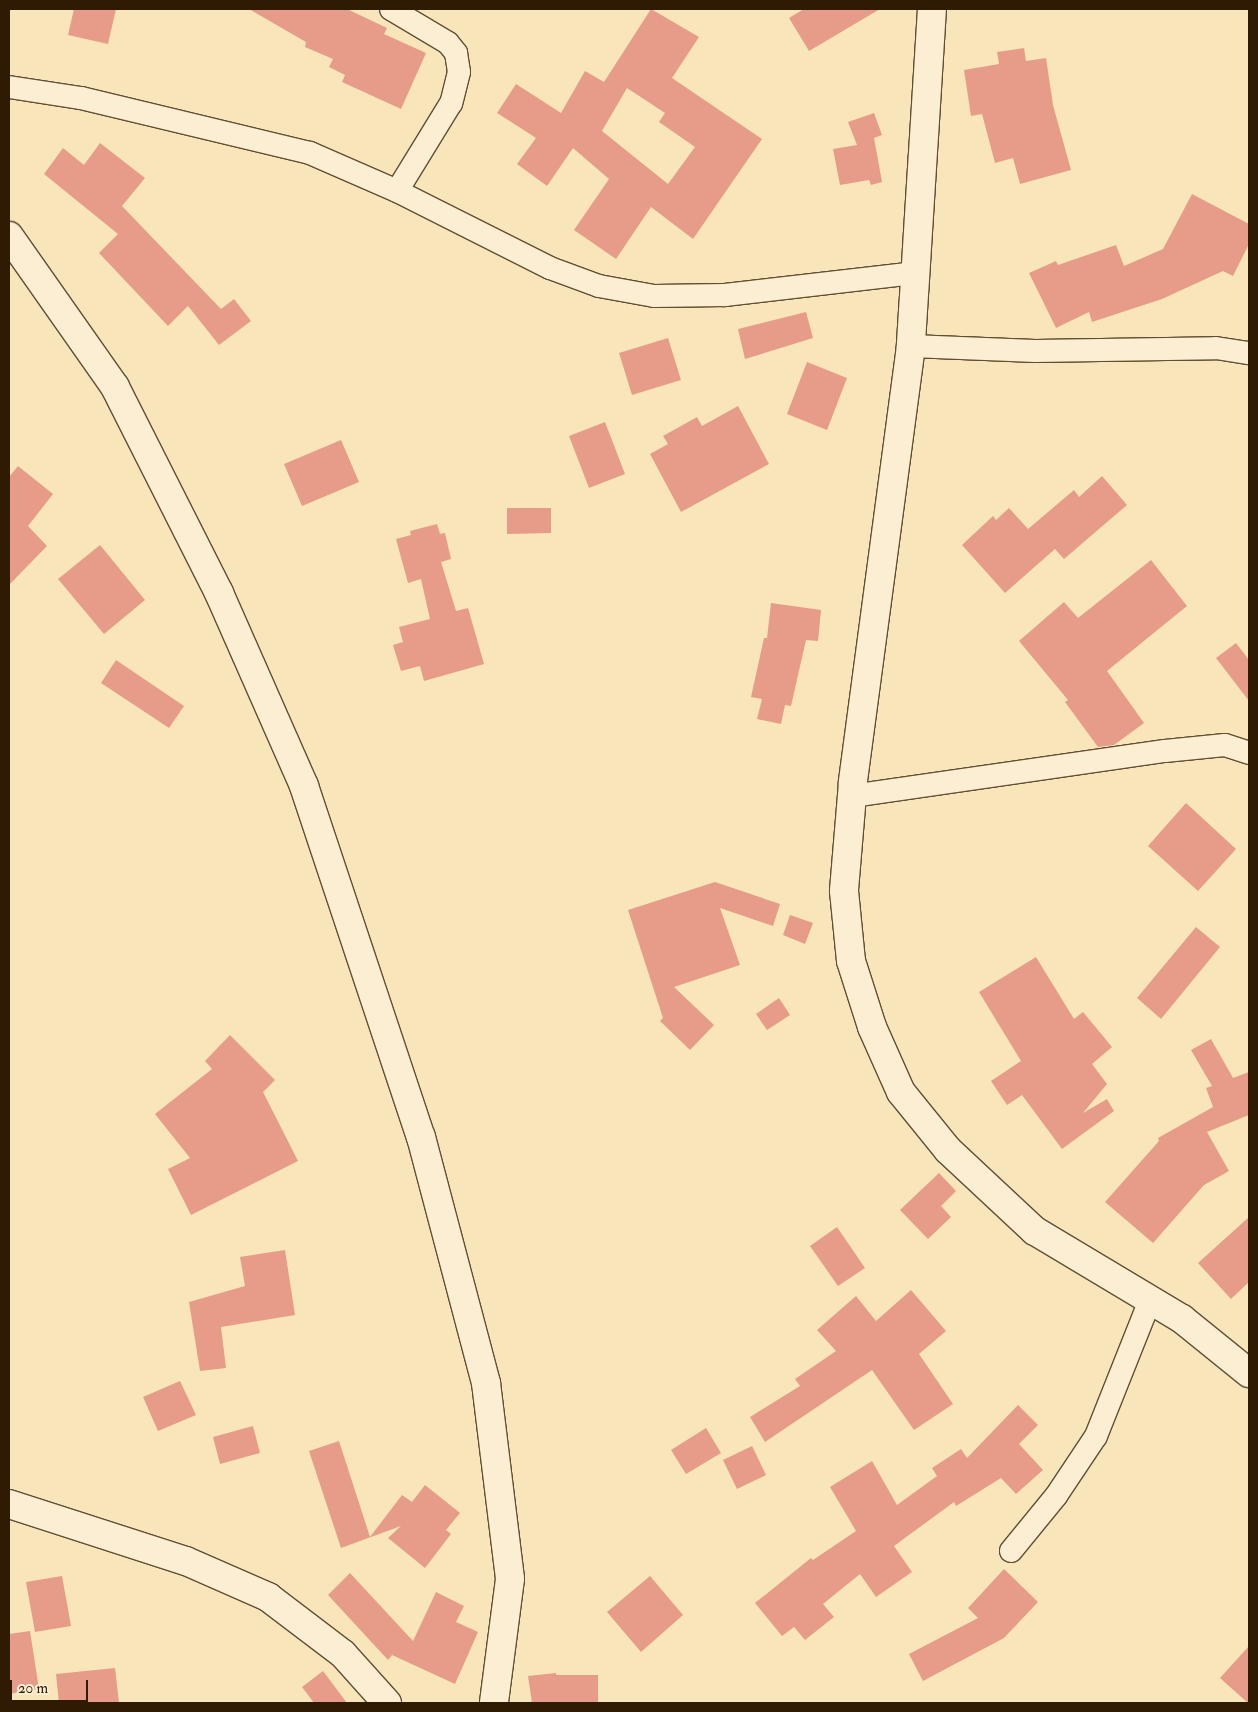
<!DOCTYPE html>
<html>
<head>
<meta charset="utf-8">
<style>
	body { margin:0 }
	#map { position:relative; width:1258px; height:1712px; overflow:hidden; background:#f9e5ba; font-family:"IM FELL Double Pica",serif }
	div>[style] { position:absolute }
	.building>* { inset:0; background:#e69c88 }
	.roads { filter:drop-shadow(1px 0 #624e32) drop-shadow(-1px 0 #624e32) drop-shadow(0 1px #624e32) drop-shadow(0 -1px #624e32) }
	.minor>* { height:22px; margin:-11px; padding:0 11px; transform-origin:11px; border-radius:11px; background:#fbeed2 }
	.tertiary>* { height:28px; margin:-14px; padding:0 14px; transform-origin:14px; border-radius:14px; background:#fbeed2 }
	.secondary>* { height:28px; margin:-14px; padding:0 14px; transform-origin:14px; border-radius:14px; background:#fbeed2 }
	span { translate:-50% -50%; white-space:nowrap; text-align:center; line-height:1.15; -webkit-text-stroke:4px #fbeed2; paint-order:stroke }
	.frame { position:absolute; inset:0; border:10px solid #2f1b04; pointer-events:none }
	.scale { position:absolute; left:10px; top:1680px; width:78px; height:22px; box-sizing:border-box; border:2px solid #2f1b04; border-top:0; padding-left:6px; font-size:15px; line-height:18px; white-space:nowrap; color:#2f1b04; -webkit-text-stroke:4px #fbeed2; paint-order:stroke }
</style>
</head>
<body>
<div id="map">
	<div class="building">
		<i style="clip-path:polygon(74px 9px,116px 9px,108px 44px,68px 35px)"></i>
		<i style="clip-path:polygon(249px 9px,347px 9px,387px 28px,384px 34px,426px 53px,401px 109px,342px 82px,345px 75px,329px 67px,333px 59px,305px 47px,306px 42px)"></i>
		<i style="clip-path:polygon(evenodd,651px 9px,699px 37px,672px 78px,762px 139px,693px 239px,651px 207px,616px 259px,574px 230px,609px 179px,573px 148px,547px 186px,517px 164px,536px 138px,497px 113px,516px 84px,561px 113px,585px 71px,604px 82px,651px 9px,627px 88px,665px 113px,659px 122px,695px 147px,668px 184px,602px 131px,627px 88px)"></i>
		<i style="clip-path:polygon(804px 9px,880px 9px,809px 51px,789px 18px)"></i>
		<i style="clip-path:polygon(1024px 48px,1026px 61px,1046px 58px,1053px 105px,1071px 170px,1020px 184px,1013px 158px,995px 163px,982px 114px,971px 116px,964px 70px,999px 64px,997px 52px)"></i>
		<i style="clip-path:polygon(874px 113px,882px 135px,874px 138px,882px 182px,871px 185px,869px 180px,840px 185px,833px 149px,857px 145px,848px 122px)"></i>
		<i style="clip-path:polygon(100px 143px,145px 178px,122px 206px,221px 309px,234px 299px,251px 321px,219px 345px,188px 306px,168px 326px,99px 253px,118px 234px,44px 174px,63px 148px,84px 165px)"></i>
		<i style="clip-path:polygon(1192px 194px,1249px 224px,1249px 244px,1233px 276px,1223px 271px,1162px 299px,1092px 322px,1089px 312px,1056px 328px,1029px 273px,1056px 261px,1058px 265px,1116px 245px,1124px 266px,1163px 249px)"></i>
		<i style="clip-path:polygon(806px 312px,813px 338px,745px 359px,738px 329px)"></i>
		<i style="clip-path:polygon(668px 338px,681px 380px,632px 395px,619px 353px)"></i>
		<i style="clip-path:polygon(807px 362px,847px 378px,827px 430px,787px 414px)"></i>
		<i style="clip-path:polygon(738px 406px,769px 464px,681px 512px,650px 454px,668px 444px,663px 436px,697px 417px,702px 426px)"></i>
		<i style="clip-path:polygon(605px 422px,625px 474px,589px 488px,569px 436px)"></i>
		<i style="clip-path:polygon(341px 440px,359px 482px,302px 506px,284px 464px)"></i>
		<i style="clip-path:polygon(18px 466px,53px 494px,28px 526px,47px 546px,9px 585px,9px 477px)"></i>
		<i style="clip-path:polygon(1102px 476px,1127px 505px,1064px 559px,1055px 549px,1005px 593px,962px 545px,993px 516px,996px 520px,1009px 508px,1028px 529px,1074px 490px,1079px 497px)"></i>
		<i style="clip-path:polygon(507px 508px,551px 508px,551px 533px,507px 534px)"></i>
		<i style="clip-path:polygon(437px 524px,440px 534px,445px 533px,451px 559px,441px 562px,456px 611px,468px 608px,484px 664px,424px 681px,420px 666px,401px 671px,393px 645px,403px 642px,399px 627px,430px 619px,421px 579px,408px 583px,396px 539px,411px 535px,410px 531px)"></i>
		<i style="clip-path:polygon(100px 545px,145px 600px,104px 634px,58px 579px)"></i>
		<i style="clip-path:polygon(1151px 560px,1187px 606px,1107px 671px,1144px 723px,1114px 745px,1098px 747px,1065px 702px,1068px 700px,1019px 641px,1064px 602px,1078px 618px)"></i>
		<i style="clip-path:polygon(771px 603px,821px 610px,818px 641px,806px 640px,791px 706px,785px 705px,781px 724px,757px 719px,762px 699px,751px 697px,764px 638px,767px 638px)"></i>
		<i style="clip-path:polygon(1236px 643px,1249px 660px,1249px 701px,1216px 658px)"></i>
		<i style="clip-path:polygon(116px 660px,184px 706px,169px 728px,101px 683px)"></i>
		<i style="clip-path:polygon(1186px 803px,1236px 849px,1198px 891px,1148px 846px)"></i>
		<i style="clip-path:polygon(715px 882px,780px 904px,773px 926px,720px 908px,740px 965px,674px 987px,714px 1025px,690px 1050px,660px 1021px,663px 1018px,628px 910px)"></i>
		<i style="clip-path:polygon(790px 915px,813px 923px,805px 944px,783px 935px)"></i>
		<i style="clip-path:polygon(1196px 927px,1220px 947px,1161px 1019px,1137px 998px)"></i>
		<i style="clip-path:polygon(1036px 957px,1074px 1019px,1083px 1012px,1112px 1047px,1092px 1064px,1107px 1084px,1083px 1113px,1107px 1099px,1114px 1111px,1062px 1149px,1022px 1095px,1007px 1105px,991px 1081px,1021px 1061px,979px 992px)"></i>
		<i style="clip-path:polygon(779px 998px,790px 1015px,767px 1030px,756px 1014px)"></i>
		<i style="clip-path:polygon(230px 1035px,275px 1080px,263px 1092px,298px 1161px,191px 1215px,168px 1169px,190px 1158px,155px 1114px,212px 1069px,205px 1061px)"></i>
		<i style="clip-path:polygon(1211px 1039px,1233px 1078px,1249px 1072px,1249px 1115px,1207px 1132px,1229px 1171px,1204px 1185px,1153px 1243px,1105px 1202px,1159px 1141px,1158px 1138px,1213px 1107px,1206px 1088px,1212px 1086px,1191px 1050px)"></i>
		<i style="clip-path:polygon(939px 1173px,956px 1191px,941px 1206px,951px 1217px,928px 1239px,900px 1210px)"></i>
		<i style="clip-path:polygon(1249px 1217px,1249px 1282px,1231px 1299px,1198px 1263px)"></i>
		<i style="clip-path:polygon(837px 1227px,865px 1268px,838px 1286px,810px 1246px)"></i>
		<i style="clip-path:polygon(285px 1250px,295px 1315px,221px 1327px,226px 1368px,200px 1371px,189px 1302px,245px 1286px,240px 1257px)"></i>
		<i style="clip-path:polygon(911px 1290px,946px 1331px,919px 1354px,953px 1404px,914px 1430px,872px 1370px,765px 1442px,750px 1417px,800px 1386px,795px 1379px,836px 1351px,817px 1330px,856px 1296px,876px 1321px)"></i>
		<i style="clip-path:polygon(180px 1381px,196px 1415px,158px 1431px,143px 1397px)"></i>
		<i style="clip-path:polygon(1018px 1405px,1038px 1425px,1019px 1444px,1043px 1470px,1016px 1494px,1001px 1478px,956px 1506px,954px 1502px,894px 1546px,912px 1572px,876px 1597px,860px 1574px,823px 1604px,834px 1617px,805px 1640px,794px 1627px,782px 1636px,755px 1603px,811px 1558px,813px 1560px,856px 1531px,830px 1487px,872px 1461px,897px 1505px,937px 1476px,932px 1468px,961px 1449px,967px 1458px)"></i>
		<i style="clip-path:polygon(253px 1426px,260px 1453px,220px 1464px,213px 1437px)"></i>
		<i style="clip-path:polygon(706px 1428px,721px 1453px,686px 1474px,671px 1450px)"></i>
		<i style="clip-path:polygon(339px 1441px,370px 1537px,402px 1495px,412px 1502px,425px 1485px,460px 1513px,446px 1530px,451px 1534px,425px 1568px,388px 1538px,401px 1526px,341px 1548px,309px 1451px)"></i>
		<i style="clip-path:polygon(752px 1446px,766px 1475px,737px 1489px,723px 1460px)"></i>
		<i style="clip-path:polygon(1004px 1569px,1038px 1602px,1004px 1638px,923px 1681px,909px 1654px,978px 1618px,968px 1608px)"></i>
		<i style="clip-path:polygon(350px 1573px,413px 1641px,436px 1592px,464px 1606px,456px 1622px,478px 1632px,455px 1684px,392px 1655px,388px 1660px,328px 1595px)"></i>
		<i style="clip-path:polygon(62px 1576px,71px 1626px,35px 1632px,26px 1582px)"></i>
		<i style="clip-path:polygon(650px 1576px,683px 1615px,641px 1652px,607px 1612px)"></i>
		<i style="clip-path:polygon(30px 1631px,39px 1689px,9px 1694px,9px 1634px)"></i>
		<i style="clip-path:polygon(1249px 1646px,1249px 1703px,1248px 1703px,1220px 1678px)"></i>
		<i style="clip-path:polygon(115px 1668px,119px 1703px,59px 1703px,56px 1674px)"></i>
		<i style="clip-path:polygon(323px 1671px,347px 1703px,314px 1703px,302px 1687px)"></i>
		<i style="clip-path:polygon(556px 1673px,556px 1675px,598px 1675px,598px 1703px,532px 1703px,528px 1676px)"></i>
	</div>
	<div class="roads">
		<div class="minor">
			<i style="left:391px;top:9px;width:66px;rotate:30.8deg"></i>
			<i style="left:448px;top:43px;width:13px;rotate:51deg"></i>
			<i style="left:456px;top:53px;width:19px;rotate:81deg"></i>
			<i style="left:459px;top:72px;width:32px;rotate:104deg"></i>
			<i style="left:451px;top:103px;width:103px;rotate:121.5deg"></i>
			<i style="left:9px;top:87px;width:73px;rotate:8.7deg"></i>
			<i style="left:81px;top:98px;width:236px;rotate:13.5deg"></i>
			<i style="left:310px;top:153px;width:95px;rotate:23.6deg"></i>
			<i style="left:397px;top:191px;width:171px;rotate:26.7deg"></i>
			<i style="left:550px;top:268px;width:52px;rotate:20.2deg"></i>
			<i style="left:599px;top:286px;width:56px;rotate:10.3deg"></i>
			<i style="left:654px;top:296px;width:71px;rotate:-0.8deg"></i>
			<i style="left:725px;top:295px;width:192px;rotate:-6.6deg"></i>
			<i style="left:911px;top:346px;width:124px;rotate:2.3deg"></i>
			<i style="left:1035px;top:351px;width:181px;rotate:-0.9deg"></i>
			<i style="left:1216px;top:348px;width:33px;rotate:9deg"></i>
			<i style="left:852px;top:796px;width:316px;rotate:-8.2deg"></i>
			<i style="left:1165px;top:751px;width:60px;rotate:-5.7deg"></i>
			<i style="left:1225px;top:745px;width:25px;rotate:18deg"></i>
			<i style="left:1011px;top:1551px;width:71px;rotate:-50.7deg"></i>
			<i style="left:1056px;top:1496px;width:72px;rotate:-56.3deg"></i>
			<i style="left:1096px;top:1436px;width:146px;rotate:-68.3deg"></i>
		</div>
		<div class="tertiary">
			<i style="left:9px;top:236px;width:184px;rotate:54.9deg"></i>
			<i style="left:115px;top:387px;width:231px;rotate:63.2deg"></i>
			<i style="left:219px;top:593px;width:211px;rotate:66.2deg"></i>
			<i style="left:304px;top:786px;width:370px;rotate:71.6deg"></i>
			<i style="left:421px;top:1137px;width:254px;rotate:75.2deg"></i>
			<i style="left:486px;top:1383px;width:197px;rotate:83deg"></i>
			<i style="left:510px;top:1579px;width:125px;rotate:97.4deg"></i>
		</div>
		<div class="secondary">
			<i style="left:932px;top:9px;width:338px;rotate:93.6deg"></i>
			<i style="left:911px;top:346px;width:441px;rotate:97.6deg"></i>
			<i style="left:853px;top:783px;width:108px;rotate:94.8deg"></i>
			<i style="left:844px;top:891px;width:70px;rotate:84.3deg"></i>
			<i style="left:851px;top:961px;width:69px;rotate:72.3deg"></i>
			<i style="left:872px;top:1027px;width:71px;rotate:66deg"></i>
			<i style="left:901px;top:1092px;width:75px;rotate:51deg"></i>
			<i style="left:948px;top:1150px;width:119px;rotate:43deg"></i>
			<i style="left:1035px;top:1231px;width:171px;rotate:30.9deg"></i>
			<i style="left:1182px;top:1319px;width:86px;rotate:38.9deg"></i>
			<i style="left:9px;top:1504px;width:186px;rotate:17.9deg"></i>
			<i style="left:186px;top:1561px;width:90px;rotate:23.7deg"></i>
			<i style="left:268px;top:1597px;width:94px;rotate:37.2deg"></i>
			<i style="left:343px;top:1654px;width:66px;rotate:48.1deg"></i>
		</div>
	</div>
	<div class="frame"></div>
	<div class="scale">20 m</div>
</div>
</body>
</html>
